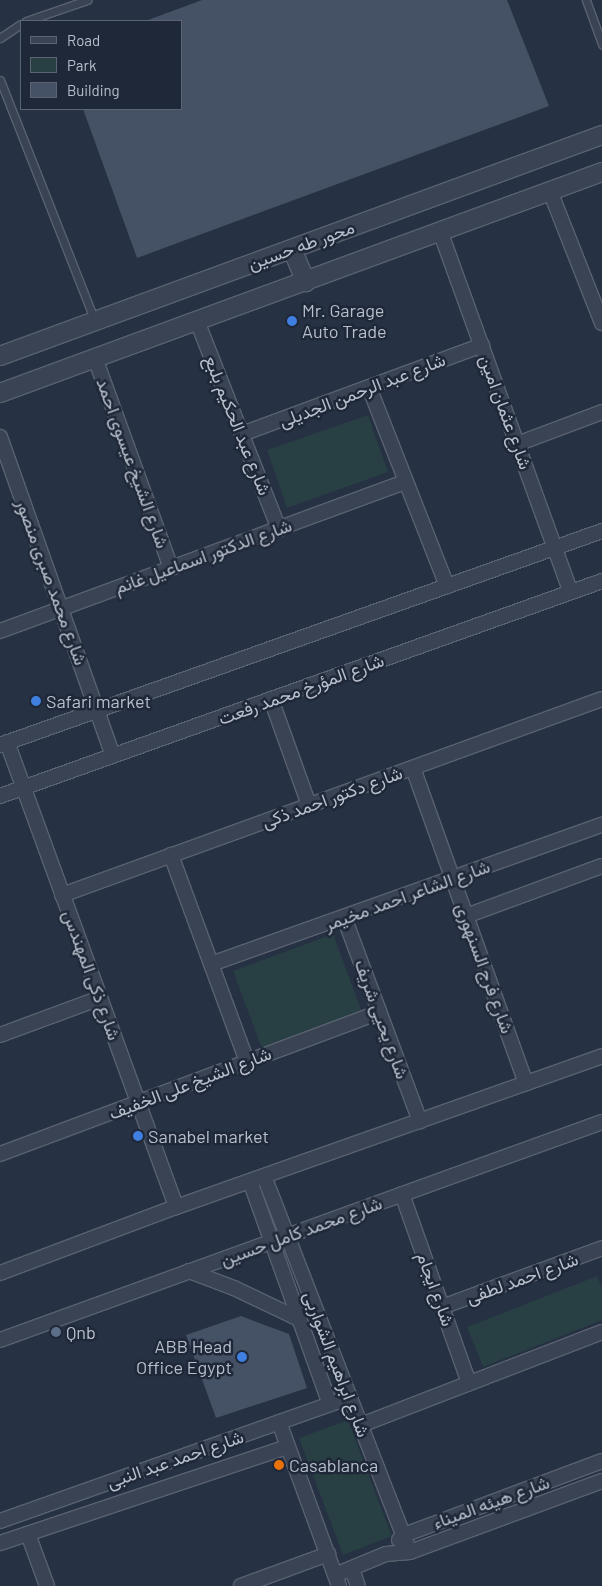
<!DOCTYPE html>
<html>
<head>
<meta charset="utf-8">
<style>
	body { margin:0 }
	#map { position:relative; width:602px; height:1586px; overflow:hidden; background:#263143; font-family:Barlow,Vazirmatn,sans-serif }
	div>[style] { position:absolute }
	.green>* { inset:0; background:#283f44 }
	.building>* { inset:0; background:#455165 }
	.roads { filter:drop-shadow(1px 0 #596170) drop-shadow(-1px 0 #596170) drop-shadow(0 1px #596170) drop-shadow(0 -1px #596170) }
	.service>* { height:7px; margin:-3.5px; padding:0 3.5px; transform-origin:3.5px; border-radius:3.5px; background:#3a4353 }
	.minor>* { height:14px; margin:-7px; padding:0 7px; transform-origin:7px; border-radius:7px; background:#3a4353 }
	.tertiary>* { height:18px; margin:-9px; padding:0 9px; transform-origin:9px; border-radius:9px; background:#3a4353 }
	.dots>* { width:14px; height:14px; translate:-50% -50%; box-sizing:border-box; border:2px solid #1f2838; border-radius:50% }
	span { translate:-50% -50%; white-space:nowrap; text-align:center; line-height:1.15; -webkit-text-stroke:5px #1f2838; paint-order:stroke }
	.street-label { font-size:18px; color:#b8bfcc }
	.poi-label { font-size:18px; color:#b8bfcc }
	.left { translate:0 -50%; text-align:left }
	.right { translate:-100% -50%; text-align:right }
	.legend { position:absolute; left:20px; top:20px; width:162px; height:90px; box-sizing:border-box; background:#1f2838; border:1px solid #5c6473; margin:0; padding:6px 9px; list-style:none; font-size:15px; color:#b8bfcc }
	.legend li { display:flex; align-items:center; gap:10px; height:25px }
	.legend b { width:25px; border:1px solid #5c6473 }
</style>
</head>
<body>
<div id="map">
	<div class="green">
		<i style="clip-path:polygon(368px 415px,388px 472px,287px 508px,267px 450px)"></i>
		<i style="clip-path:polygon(333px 934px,362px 1012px,262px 1049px,233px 971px)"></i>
		<i style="clip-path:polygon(597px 1276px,602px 1288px,602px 1320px,483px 1367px,467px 1327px)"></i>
		<i style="clip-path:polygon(348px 1420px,392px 1536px,343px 1555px,299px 1438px)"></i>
	</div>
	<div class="building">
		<i style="clip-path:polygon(202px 0,507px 0,549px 106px,137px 258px,83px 109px,181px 109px,181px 21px,148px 20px)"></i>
		<i style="clip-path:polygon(241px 1316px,289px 1334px,307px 1388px,216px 1418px,186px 1335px)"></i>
	</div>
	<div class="roads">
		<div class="service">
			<i style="left:586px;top:0;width:47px;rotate:70deg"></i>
			<i style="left:26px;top:21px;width:65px;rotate:-19deg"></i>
			<i style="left:0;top:38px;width:25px;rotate:-34deg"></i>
			<i style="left:0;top:80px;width:259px;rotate:68.5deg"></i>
		</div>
		<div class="minor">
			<i style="left:550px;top:191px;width:142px;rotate:68.5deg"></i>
			<i style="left:440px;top:231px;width:384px;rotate:70.1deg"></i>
			<i style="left:197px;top:321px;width:224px;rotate:68.5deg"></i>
			<i style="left:95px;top:358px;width:223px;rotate:70.1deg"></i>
			<i style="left:369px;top:387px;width:214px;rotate:68.6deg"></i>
			<i style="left:242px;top:434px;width:256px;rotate:-20.3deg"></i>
			<i style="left:0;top:437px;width:338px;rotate:70.5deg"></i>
			<i style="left:517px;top:444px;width:91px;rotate:-20.6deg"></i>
			<i style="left:0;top:631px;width:432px;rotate:-20.2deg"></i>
			<i style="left:271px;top:699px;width:113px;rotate:70.3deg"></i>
			<i style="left:7px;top:742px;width:495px;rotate:70deg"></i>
			<i style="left:0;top:745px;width:639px;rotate:-19.57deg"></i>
			<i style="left:413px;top:768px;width:335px;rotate:70.3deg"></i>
			<i style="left:0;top:796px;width:639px;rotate:-19.65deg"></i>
			<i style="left:171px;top:855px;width:221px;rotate:69.8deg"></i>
			<i style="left:62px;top:895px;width:574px;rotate:-19.95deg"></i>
			<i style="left:466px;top:916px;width:145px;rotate:-20.2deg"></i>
			<i style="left:344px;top:917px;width:218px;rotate:69.6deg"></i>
			<i style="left:211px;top:964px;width:415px;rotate:-19.6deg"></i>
			<i style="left:0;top:1035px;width:107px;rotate:-20.3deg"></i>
			<i style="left:0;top:1154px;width:405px;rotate:-20.5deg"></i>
			<i style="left:264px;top:1176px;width:403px;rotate:68.8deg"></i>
			<i style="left:250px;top:1181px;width:237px;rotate:70.3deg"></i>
			<i style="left:402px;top:1194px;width:201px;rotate:70.5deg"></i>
			<i style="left:189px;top:1271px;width:48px;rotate:20.7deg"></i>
			<i style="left:234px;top:1288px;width:72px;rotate:25.5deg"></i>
			<i style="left:0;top:1273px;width:188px;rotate:-20.6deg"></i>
			<i style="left:176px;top:1207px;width:452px;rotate:-19.5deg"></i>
			<i style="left:442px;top:1307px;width:171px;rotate:-20.2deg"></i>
			<i style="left:0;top:1340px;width:640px;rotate:-19.91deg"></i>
			<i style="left:279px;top:1422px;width:175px;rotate:69.9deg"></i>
			<i style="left:361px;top:1425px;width:258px;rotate:-21.1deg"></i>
			<i style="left:0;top:1521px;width:371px;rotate:-19.5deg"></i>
			<i style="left:28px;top:1534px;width:55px;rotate:69.9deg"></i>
			<i style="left:399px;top:1540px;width:7px;rotate:-45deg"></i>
			<i style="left:404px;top:1535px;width:211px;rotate:-20.5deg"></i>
			<i style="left:0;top:1543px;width:303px;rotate:-18.5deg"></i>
			<i style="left:352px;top:1569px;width:18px;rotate:71deg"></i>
			<i style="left:335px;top:1575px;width:55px;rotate:-22.4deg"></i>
			<i style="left:386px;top:1554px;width:24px;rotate:-5deg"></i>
			<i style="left:410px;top:1552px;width:205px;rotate:-20.3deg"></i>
			<i style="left:241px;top:1586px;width:93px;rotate:-20.2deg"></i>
		</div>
		<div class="tertiary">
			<i style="left:292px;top:249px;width:36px;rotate:67deg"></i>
			<i style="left:0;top:356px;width:641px;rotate:-20.16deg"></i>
			<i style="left:0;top:393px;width:641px;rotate:-20.16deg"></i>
		</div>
	</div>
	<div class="dots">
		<i style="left:292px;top:321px;background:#3f7fe0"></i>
		<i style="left:36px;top:701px;background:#3f7fe0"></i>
		<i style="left:138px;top:1136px;background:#3f7fe0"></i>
		<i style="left:56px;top:1332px;background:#5c6f8a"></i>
		<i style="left:242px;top:1357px;background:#3f7fe0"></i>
		<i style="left:279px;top:1465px;background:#e8710a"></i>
	</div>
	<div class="street-label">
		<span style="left:301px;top:245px;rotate:-20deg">محور طه حسين</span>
		<span style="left:362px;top:390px;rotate:-21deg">شارع عبد الرحمن الجديلى</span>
		<span style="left:506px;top:412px;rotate:70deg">شارع عثمان امين</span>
		<span style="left:238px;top:425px;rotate:68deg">شارع عبد الحكيم بلبع</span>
		<span style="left:133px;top:463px;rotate:70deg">شارع الشيخ عيسوى احمد</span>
		<span style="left:203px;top:556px;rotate:-20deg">شارع الدكتور اسماعيل غانم</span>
		<span style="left:52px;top:582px;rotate:70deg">شارع محمد صبرى منصور</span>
		<span style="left:301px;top:689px;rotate:-20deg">شارع المؤرخ محمد رفعت</span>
		<span style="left:332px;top:797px;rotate:-20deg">شارع دكتور احمد ذكى</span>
		<span style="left:407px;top:895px;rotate:-20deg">شارع الشاعر احمد مخيمر</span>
		<span style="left:485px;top:968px;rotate:70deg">شارع فرج السنهورى</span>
		<span style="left:92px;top:975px;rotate:70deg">شارع ذكى المهندس</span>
		<span style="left:382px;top:1019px;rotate:70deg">شارع يحيى شريف</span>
		<span style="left:190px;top:1083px;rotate:-21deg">شارع الشيخ على الخفيف</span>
		<span style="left:301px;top:1231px;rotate:-20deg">شارع محمد كامل حسين</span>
		<span style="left:522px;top:1278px;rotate:-20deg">شارع احمد لطفى</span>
		<span style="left:436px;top:1289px;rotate:70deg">شارع ايجام</span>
		<span style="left:337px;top:1364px;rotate:69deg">شارع ابراهيم الشواربى</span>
		<span style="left:175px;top:1459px;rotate:-19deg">شارع احمد عبد النبى</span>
		<span style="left:491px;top:1502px;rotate:-20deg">شارع هيئه الميناء</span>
	</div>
	<div class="poi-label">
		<span class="left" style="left:302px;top:321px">Mr. Garage<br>Auto Trade</span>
		<span class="left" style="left:46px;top:701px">Safari market</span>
		<span class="left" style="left:148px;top:1136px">Sanabel market</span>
		<span class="left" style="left:66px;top:1332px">Qnb</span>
		<span class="right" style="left:232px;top:1357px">ABB Head<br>Office Egypt</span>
		<span class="left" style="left:289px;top:1465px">Casablanca</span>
	</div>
	<ul class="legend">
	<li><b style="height:6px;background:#3a4353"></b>Road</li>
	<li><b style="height:14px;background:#283f44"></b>Park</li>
	<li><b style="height:14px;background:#455165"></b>Building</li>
	</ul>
</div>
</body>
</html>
